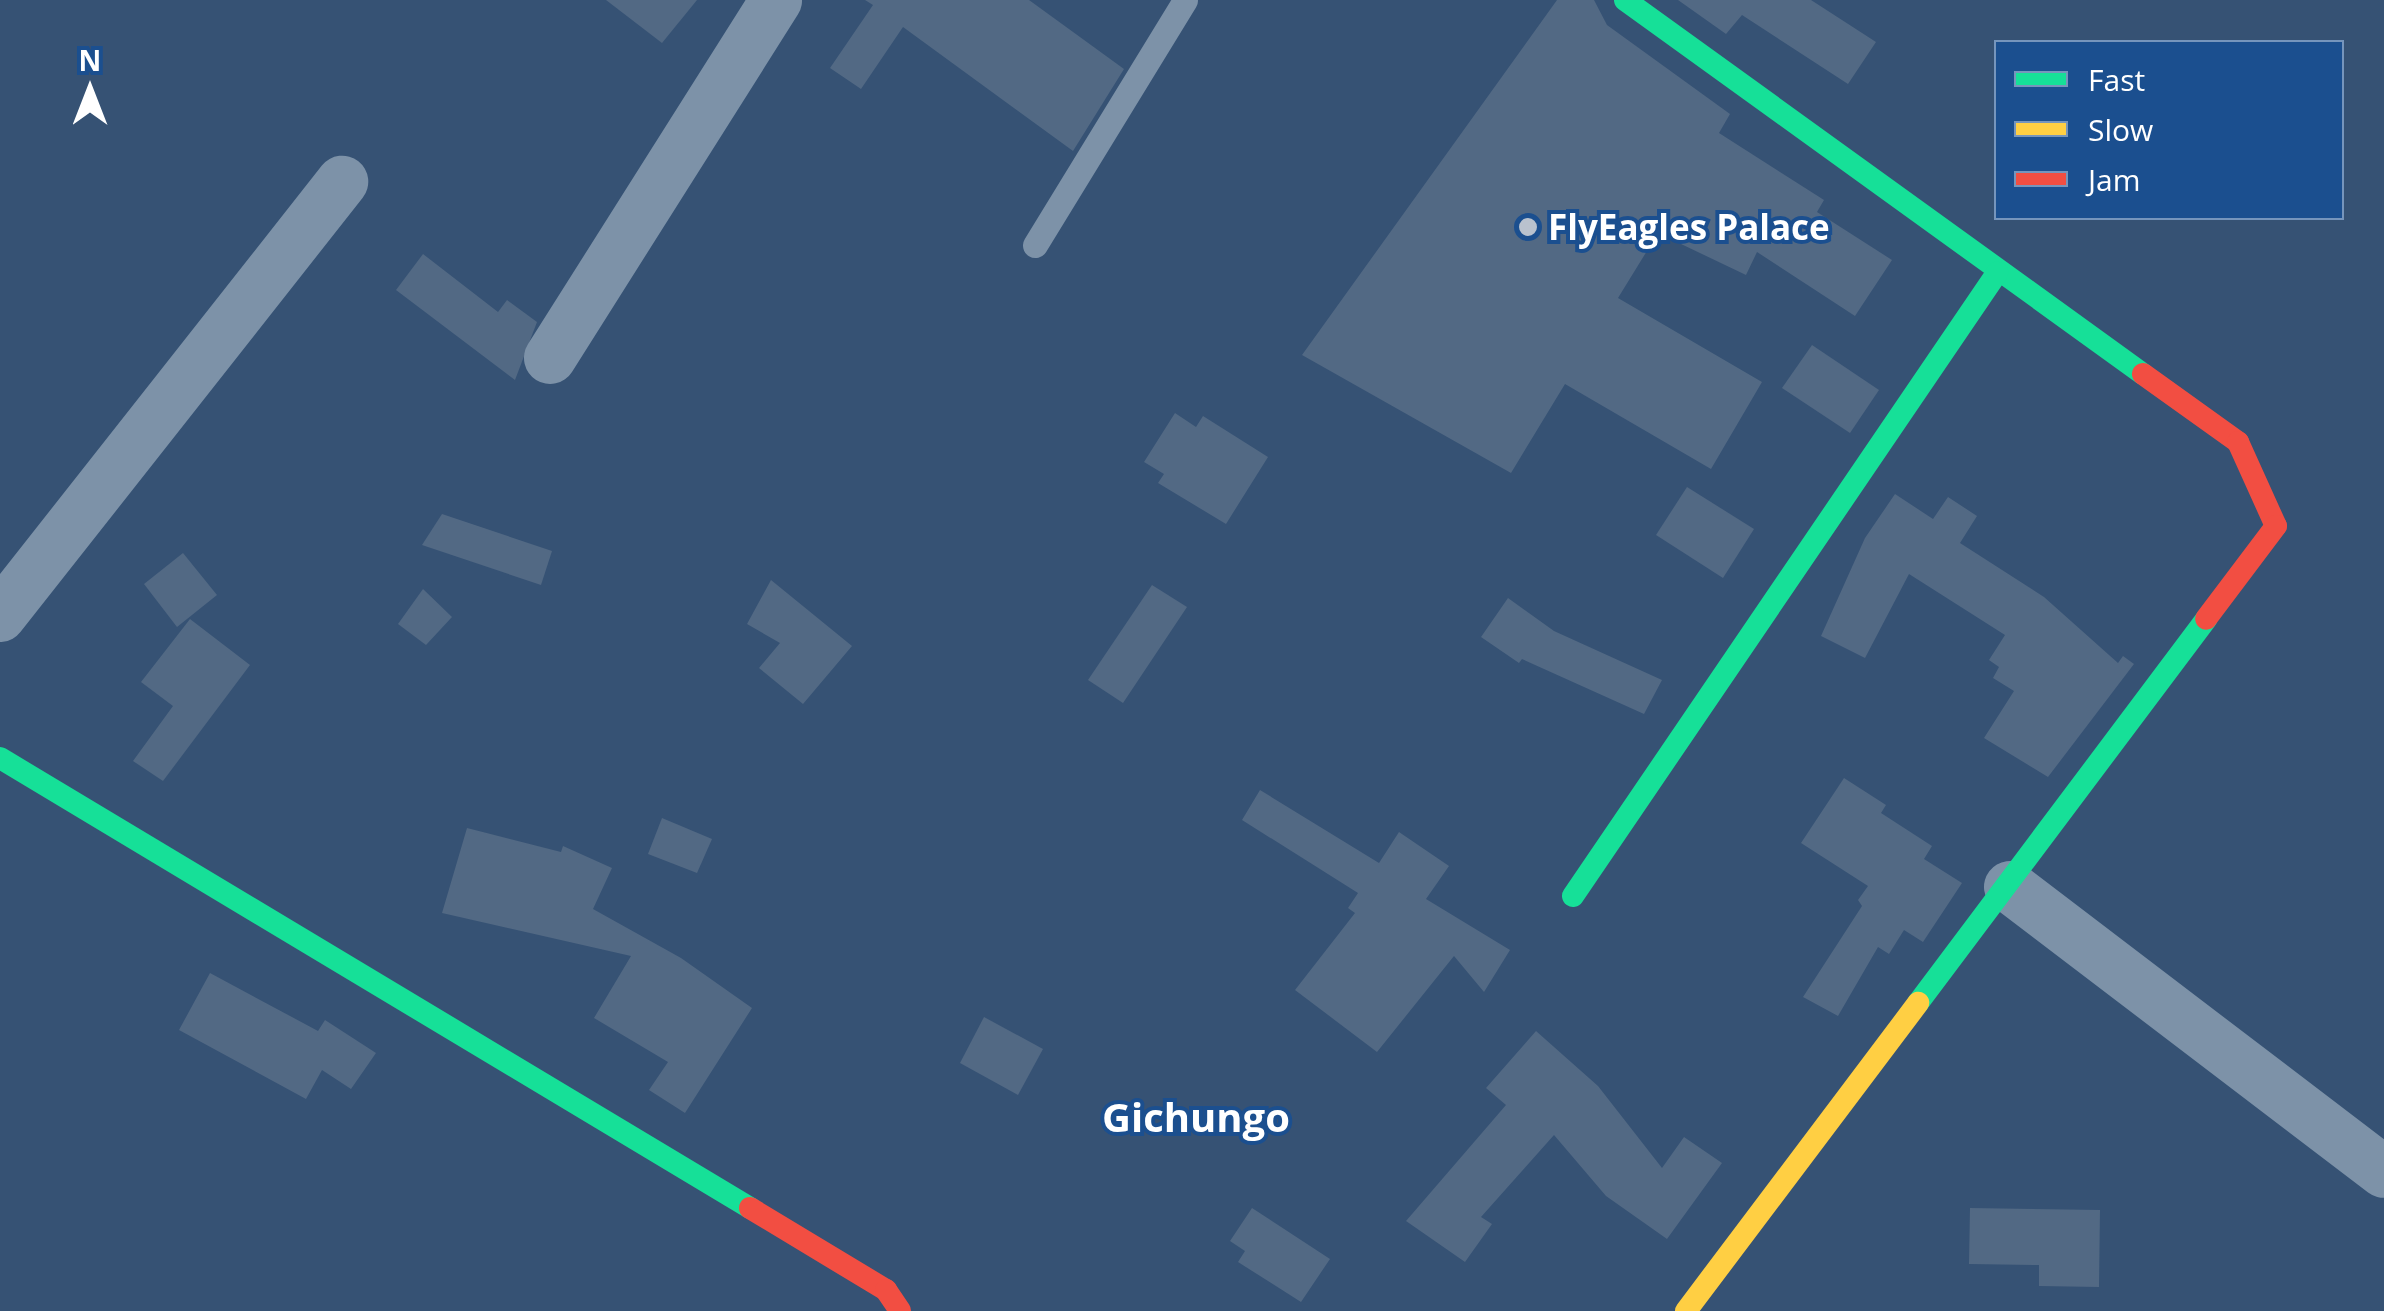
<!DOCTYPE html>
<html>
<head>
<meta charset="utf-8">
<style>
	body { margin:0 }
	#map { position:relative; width:2384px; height:1311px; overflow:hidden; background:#365274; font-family:"Open Sans",sans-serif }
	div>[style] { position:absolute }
	.building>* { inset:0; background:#526984 }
	.lane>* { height:25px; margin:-12.5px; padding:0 12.5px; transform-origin:12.5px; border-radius:12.5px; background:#7d92a8 }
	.street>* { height:52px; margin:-26px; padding:0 26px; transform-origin:26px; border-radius:26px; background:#7d92a8 }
	.fast>* { height:22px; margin:-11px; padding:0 11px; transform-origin:11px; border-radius:11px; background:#16e098 }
	.slow>* { height:22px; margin:-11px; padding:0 11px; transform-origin:11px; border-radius:11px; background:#ffcf43 }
	.jam>* { height:22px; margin:-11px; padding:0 11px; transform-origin:11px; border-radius:11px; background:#f24e42 }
	.dots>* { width:28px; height:28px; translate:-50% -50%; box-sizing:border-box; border:5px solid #1b4f8f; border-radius:50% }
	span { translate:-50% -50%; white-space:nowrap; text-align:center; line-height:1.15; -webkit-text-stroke:8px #1b4f8f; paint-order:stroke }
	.poi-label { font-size:35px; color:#fff; font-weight:700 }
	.left { translate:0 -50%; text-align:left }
	.quarter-label { font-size:40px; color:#fff; font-weight:700 }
	.legend { position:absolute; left:1994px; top:40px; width:350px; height:180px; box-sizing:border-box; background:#1b4f8f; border:2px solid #7695bc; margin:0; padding:12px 18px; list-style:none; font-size:30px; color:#fff }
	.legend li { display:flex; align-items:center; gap:20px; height:50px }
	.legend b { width:50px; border:2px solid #7695bc }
	.north { position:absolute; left:40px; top:40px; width:100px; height:100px; -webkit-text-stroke:8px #1b4f8f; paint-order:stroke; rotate:0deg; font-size:28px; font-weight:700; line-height:40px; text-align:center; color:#fff }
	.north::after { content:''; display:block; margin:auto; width:35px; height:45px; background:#fff; clip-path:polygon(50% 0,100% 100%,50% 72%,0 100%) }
</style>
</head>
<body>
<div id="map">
	<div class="building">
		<i style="clip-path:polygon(606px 0,697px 0,662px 43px)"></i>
		<i style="clip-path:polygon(865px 0,1029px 0,1124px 69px,1073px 151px,903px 27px,861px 89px,830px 68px,873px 5px)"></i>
		<i style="clip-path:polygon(1557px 0,1594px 0,1607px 25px,1730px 114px,1719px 133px,1824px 200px,1817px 212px,1892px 260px,1855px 316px,1757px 252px,1746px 275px,1658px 233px,1618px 298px,1762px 382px,1711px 469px,1565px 384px,1511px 473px,1302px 355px)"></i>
		<i style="clip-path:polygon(1678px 0,1811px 0,1876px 42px,1848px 84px,1742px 15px,1726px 34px)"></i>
		<i style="clip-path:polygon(423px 254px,498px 312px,507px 300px,537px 322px,515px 380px,396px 290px)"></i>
		<i style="clip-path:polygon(1812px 345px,1879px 390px,1850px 433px,1782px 388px)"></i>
		<i style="clip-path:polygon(1175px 413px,1196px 427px,1203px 416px,1268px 457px,1226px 524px,1158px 483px,1164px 474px,1144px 462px)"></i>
		<i style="clip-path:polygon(1687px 487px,1754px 529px,1723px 578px,1656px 535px)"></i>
		<i style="clip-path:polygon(1895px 494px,1933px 519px,1948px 497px,1977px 516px,1960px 543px,2044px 597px,2118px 663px,2123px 656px,2134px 664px,2048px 777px,1984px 738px,2014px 691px,1993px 678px,1999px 667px,1989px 660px,2005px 635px,1909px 574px,1865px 658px,1821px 636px,1865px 538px)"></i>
		<i style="clip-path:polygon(442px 514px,552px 551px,541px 585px,422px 545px)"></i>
		<i style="clip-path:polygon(183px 553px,217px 595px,177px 627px,144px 584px)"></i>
		<i style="clip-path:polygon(771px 580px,852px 646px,803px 704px,759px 668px,780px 643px,747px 624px)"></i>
		<i style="clip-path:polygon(1152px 585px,1187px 607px,1123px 703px,1088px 680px)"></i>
		<i style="clip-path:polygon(423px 589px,452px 617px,426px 645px,398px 624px)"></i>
		<i style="clip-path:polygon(1508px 598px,1554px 631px,1662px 680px,1644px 714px,1522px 659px,1519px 663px,1481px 637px)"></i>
		<i style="clip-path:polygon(190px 619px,250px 665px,163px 781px,133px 761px,173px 706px,141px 682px)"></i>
		<i style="clip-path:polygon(1844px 778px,1886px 805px,1881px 813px,1932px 846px,1924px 859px,1962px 883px,1923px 942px,1904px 930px,1889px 954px,1878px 947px,1838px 1016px,1803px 997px,1862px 906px,1858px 900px,1868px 886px,1801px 843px)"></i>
		<i style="clip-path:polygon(1260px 790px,1379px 863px,1399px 832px,1449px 866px,1426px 899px,1510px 950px,1484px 992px,1454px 956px,1377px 1052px,1295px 990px,1355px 913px,1348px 908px,1358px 893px,1242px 820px)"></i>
		<i style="clip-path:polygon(662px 818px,712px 839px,697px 873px,648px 854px)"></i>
		<i style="clip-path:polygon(467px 828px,561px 852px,563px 846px,612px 868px,593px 909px,681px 958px,752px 1008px,685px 1113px,649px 1090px,668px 1062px,594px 1018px,631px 956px,442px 913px)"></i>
		<i style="clip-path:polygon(210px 973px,318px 1031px,325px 1020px,376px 1053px,351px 1089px,322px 1070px,306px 1099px,179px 1030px)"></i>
		<i style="clip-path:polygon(984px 1017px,1043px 1049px,1018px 1095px,960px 1063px)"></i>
		<i style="clip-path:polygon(1536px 1031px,1598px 1086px,1662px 1168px,1684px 1137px,1722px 1163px,1667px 1239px,1606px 1196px,1554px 1135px,1481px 1217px,1492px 1224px,1465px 1262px,1406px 1221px,1506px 1105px,1486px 1088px)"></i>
		<i style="clip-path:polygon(1252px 1208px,1330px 1259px,1301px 1302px,1238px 1262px,1245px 1251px,1230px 1241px)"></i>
		<i style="clip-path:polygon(1970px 1208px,2100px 1210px,2099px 1287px,2039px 1286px,2039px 1265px,1969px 1264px)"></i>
	</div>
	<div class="lane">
		<i style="left:1035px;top:245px;width:287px;rotate:-58.5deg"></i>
	</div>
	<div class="street">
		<i style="left:550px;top:358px;width:423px;rotate:-57.7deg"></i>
		<i style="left:0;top:616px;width:553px;rotate:-51.76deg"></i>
		<i style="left:2010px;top:887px;width:470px;rotate:37.3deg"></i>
	</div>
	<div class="fast">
		<i style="left:1625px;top:0;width:639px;rotate:35.83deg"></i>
		<i style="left:0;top:758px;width:875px;rotate:30.96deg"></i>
		<i style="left:1573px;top:896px;width:754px;rotate:-55.76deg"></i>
		<i style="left:1918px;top:1003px;width:480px;rotate:-53.1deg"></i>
	</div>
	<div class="slow">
		<i style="left:1686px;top:1311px;width:386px;rotate:-53deg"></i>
	</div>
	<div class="jam">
		<i style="left:2143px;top:374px;width:117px;rotate:35.6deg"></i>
		<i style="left:2238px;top:442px;width:92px;rotate:65.7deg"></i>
		<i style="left:2276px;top:526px;width:116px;rotate:127deg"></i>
		<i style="left:750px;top:1208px;width:159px;rotate:31.1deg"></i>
		<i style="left:886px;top:1290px;width:25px;rotate:56deg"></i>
	</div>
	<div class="dots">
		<i style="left:1528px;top:227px;background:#b9c2ce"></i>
	</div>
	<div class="poi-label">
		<span class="left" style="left:1548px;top:227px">FlyEagles Palace</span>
	</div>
	<div class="quarter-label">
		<span style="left:1196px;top:1117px">Gichungo</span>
	</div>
	<ul class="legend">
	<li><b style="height:12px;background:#16e098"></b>Fast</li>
	<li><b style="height:12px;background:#ffcf43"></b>Slow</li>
	<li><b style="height:12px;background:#f24e42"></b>Jam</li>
	</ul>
	<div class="north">N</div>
</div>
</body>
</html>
